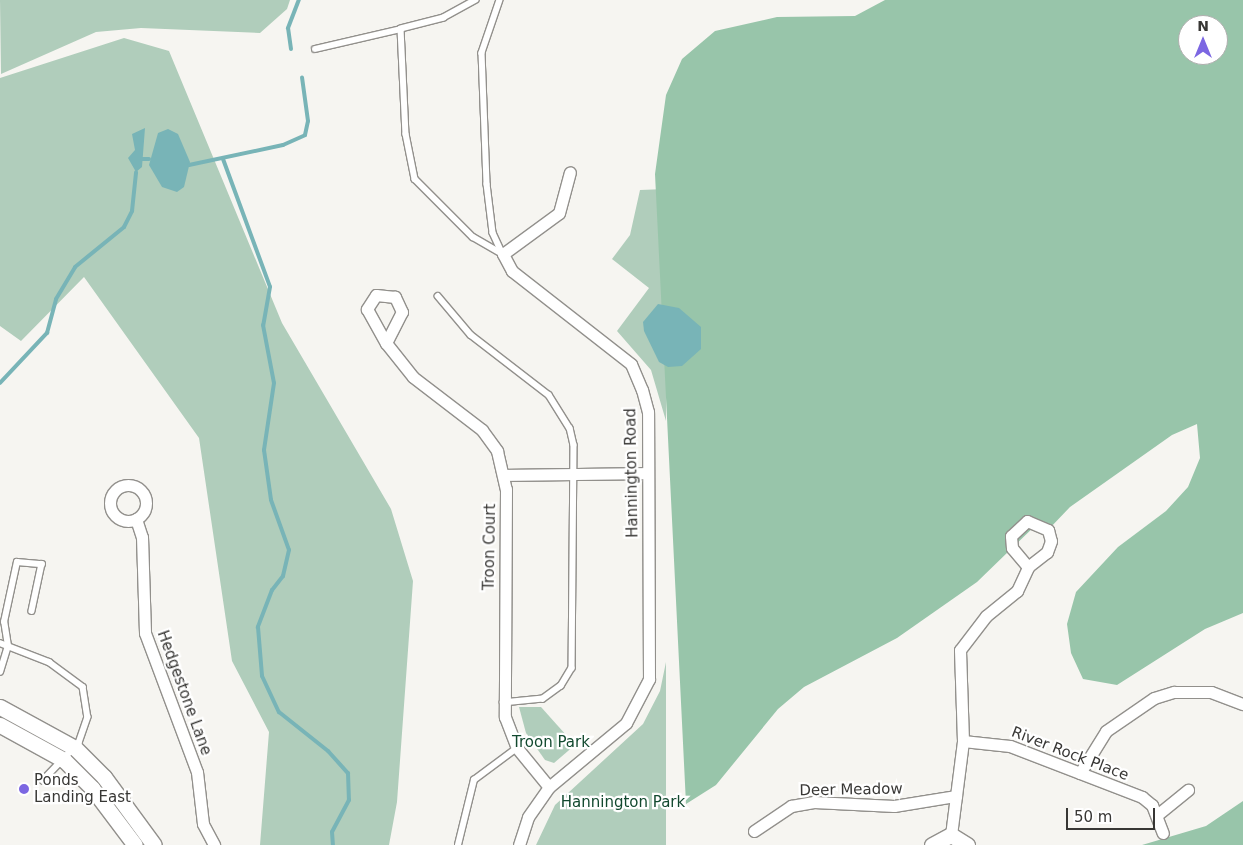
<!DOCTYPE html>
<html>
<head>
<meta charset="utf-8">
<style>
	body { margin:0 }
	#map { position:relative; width:1243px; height:845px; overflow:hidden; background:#f6f5f1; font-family:"DejaVu Sans",sans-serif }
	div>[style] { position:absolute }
	.green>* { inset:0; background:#b0cdbb }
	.forest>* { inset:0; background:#98c5aa }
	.water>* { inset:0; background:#78b4b7 }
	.stream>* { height:4px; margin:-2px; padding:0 2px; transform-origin:2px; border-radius:2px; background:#78b4b7 }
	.roads { filter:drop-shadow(1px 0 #92908c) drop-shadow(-1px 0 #92908c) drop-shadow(0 1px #92908c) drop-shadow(0 -1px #92908c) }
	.service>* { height:5.5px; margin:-2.75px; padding:0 2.75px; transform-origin:2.75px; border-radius:2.75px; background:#fff }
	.minor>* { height:11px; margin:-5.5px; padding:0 5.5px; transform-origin:5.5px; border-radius:5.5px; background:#fff }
	.minor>.ring { margin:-5.5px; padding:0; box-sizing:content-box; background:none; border:11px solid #fff; border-radius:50% }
	.tertiary>* { height:15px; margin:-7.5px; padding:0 7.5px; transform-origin:7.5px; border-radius:7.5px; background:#fff }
	.dots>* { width:14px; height:14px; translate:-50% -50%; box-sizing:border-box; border:2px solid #fff; border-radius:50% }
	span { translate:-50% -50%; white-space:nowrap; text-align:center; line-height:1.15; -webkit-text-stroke:4.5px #fff; paint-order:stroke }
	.street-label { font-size:15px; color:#383735 }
	.park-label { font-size:15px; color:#12492f }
	.poi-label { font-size:15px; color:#383735 }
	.left { translate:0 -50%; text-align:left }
	.north { position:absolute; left:1178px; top:15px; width:50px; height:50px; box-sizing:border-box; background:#fff; border:1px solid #afafae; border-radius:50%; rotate:0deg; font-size:14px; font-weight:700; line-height:20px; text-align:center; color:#383735 }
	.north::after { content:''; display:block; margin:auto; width:18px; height:22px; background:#7c67e2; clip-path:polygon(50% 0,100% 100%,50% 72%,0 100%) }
	.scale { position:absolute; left:1066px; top:808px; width:89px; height:22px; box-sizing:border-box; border:2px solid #383735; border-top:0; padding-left:6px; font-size:15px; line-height:18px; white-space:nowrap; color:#383735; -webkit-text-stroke:4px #fff; paint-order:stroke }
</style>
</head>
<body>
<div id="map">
	<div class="green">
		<i style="clip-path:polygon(0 0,290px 0,287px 9px,260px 33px,141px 28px,96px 32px,1px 74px)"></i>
		<i style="clip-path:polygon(124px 38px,169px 51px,282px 323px,391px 509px,413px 581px,397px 802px,389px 845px,260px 845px,269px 732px,232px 661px,199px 438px,84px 277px,21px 341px,0 326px,0 78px)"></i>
		<i style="clip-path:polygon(666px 189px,666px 421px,651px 370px,617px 331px,649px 288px,612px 259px,630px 235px,640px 190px)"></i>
		<i style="clip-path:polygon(666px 662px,666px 845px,536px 845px,555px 805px,643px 724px,660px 691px)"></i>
		<i style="clip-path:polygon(519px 707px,541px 707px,575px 745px,554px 763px,545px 760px,526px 733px)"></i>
	</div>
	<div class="forest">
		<i style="clip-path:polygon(evenodd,885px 0,1243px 0,1243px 613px,1205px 629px,1117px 685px,1083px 679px,1071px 653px,1067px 624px,1076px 592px,1118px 547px,1166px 511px,1188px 487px,1200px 458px,1197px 424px,1172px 435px,1070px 507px,1048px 530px,1039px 522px,977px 582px,897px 638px,804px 687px,778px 709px,716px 785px,686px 804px,655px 174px,666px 95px,682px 59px,715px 31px,777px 17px,855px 16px,885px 0,1188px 25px,1218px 25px,1218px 55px,1188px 55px,1188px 25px)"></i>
		<i style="clip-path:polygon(1243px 801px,1243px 845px,1142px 845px,1206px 826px)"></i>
	</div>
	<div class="water">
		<i style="clip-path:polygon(145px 128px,142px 167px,136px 172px,128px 158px,135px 150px,132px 134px)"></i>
		<i style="clip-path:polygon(168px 129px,178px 134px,190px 162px,184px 187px,177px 192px,162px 187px,149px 165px,158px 133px)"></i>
		<i style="clip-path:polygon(658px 304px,679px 308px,701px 327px,701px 349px,682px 366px,668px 367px,659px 362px,644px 331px,643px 322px)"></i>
	</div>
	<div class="stream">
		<i style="left:291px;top:49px;width:21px;rotate:-98deg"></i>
		<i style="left:288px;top:28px;width:30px;rotate:-69deg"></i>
		<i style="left:142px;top:159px;width:7px"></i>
		<i style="left:223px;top:159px;width:136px;rotate:69.8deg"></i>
		<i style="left:270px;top:287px;width:39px;rotate:100deg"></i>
		<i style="left:263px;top:325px;width:59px;rotate:79.3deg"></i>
		<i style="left:274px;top:383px;width:68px;rotate:98.5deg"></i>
		<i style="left:264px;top:450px;width:50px;rotate:82deg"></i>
		<i style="left:271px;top:500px;width:53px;rotate:70.2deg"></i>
		<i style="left:289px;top:550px;width:27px;rotate:103deg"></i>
		<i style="left:283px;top:576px;width:18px;rotate:128deg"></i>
		<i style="left:272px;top:590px;width:40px;rotate:111deg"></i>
		<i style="left:258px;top:627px;width:49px;rotate:85.3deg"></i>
		<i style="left:262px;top:676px;width:40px;rotate:65deg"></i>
		<i style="left:279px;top:712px;width:63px;rotate:38.5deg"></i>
		<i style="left:328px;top:751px;width:30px;rotate:48deg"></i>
		<i style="left:348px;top:773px;width:27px;rotate:88deg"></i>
		<i style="left:349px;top:800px;width:36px;rotate:118deg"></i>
		<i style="left:332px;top:832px;width:13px;rotate:86deg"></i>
		<i style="left:189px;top:165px;width:96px;rotate:-12deg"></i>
		<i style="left:283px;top:145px;width:24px;rotate:-24deg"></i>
		<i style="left:305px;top:135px;width:14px;rotate:-78deg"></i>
		<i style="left:308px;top:121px;width:44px;rotate:-97.8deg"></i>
		<i style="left:0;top:383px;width:69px;rotate:-46.8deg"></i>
		<i style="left:47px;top:333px;width:35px;rotate:-75deg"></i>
		<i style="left:56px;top:299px;width:37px;rotate:-59deg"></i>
		<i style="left:75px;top:267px;width:63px;rotate:-39.2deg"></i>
		<i style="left:124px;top:227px;width:18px;rotate:-63deg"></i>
		<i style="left:132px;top:211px;width:39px;rotate:-84deg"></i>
	</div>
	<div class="roads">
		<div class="service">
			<i style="left:476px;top:0;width:37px;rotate:151deg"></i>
			<i style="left:444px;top:18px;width:44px;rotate:165.7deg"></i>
			<i style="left:401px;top:29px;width:105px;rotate:87.3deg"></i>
			<i style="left:406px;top:134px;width:46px;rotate:78.7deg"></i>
			<i style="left:415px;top:179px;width:82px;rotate:45deg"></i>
			<i style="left:473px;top:237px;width:34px;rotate:30deg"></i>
			<i style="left:500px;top:0;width:56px;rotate:108.8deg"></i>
			<i style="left:482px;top:53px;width:131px;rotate:87.8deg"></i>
			<i style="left:487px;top:184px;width:49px;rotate:83deg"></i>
			<i style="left:493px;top:233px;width:23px;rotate:65deg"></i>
			<i style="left:315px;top:49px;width:88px;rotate:-13.1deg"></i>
			<i style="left:438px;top:296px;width:51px;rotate:49.8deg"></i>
			<i style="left:471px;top:335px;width:98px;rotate:37.6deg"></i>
			<i style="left:549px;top:395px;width:39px;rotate:58deg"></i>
			<i style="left:570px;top:428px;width:17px;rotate:77deg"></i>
			<i style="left:574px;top:445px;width:223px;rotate:90.5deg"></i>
			<i style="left:572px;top:668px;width:21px;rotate:121deg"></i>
			<i style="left:561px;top:686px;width:22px;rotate:144deg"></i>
			<i style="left:543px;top:699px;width:40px;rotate:174.3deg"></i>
			<i style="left:0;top:643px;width:53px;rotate:21.2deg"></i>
			<i style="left:49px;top:662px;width:42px;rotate:36.3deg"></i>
			<i style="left:83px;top:687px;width:30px;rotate:81deg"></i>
			<i style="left:88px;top:717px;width:28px;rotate:109deg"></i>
			<i style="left:79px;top:743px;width:52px;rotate:133.5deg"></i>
			<i style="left:0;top:672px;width:27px;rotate:-73deg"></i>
			<i style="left:8px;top:646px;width:24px;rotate:-99deg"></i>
			<i style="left:4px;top:622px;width:61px;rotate:-77.8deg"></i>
			<i style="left:17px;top:562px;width:25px;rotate:5deg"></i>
			<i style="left:42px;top:564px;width:48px;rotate:102deg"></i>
			<i style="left:458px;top:845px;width:67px;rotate:-76.2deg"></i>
			<i style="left:474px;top:780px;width:54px;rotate:-36.7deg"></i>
		</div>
		<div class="minor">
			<i style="left:386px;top:343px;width:35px;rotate:-63deg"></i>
			<i style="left:402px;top:312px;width:17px;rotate:-115deg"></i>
			<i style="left:395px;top:297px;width:19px;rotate:-174deg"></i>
			<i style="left:376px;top:295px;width:17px;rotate:123deg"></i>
			<i style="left:367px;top:309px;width:39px;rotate:61deg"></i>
			<i style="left:386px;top:343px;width:43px;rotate:51.5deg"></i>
			<i style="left:413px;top:377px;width:87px;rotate:37.5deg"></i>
			<i style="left:482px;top:430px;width:26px;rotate:54deg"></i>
			<i style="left:497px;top:451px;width:39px;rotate:77deg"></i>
			<i style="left:506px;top:489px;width:228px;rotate:90.3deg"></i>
			<i style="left:505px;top:717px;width:33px;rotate:69deg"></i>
			<i style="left:517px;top:748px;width:50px;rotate:50.6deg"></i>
			<i style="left:505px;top:475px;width:142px;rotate:-0.8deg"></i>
			<i class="ring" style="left:110px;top:485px;width:25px;height:25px"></i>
			<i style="left:136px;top:519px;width:19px;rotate:72deg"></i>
			<i style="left:142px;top:537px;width:96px;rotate:88.2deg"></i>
			<i style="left:145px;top:633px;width:148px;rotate:69.5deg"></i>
			<i style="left:197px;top:772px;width:52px;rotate:83.4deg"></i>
			<i style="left:203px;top:824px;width:24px;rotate:62deg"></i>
			<i style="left:1027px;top:521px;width:23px;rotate:23deg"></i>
			<i style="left:1048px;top:530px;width:11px;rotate:75deg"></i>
			<i style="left:1051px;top:541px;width:12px;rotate:110deg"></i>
			<i style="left:1047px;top:552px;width:24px;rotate:142deg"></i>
			<i style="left:1028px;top:567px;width:25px;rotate:-130deg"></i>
			<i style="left:1012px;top:548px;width:12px;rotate:-95deg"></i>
			<i style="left:1011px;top:536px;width:22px;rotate:-43deg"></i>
			<i style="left:963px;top:741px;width:47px;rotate:6.1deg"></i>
			<i style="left:1010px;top:746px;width:142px;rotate:21.1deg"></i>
			<i style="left:1142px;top:797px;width:13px;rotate:39deg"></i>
			<i style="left:1152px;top:805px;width:30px;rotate:69deg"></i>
			<i style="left:1080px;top:773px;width:49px;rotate:-58.2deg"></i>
			<i style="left:1106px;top:731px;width:58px;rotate:-34.5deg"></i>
			<i style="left:1154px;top:698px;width:21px;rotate:-17deg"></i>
			<i style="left:1174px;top:692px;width:37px"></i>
			<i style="left:1211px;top:692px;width:34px;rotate:21deg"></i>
			<i style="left:1157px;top:815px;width:40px;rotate:-39deg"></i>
			<i style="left:754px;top:831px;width:45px;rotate:-34deg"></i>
			<i style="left:791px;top:806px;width:23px;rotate:-10deg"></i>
			<i style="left:814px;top:802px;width:80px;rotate:2.9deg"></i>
			<i style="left:894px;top:806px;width:63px;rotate:-9.2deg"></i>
			<i style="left:951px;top:835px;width:95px;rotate:-82.7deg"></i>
			<i style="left:963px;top:741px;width:91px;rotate:-91.9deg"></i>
			<i style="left:960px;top:650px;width:43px;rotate:-52.6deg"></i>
			<i style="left:986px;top:616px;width:40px;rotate:-39deg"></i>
			<i style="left:1017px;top:591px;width:26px;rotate:-65deg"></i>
			<i style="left:519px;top:845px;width:29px;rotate:-72deg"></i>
			<i style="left:528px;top:817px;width:37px;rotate:-55deg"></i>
			<i style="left:549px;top:787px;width:100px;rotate:-39.7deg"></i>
			<i style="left:626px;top:723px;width:50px;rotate:-62.4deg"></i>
			<i style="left:649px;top:679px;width:267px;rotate:-90.2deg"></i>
			<i style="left:648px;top:412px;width:23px;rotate:-105deg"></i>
			<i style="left:642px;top:390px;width:28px;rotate:-113deg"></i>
			<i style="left:631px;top:364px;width:151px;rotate:-142deg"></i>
			<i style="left:512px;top:271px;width:19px;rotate:-118deg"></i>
			<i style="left:503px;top:254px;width:69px;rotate:-36.2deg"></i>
			<i style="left:559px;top:213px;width:42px;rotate:-75deg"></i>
		</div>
		<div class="tertiary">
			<i style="left:0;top:707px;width:85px;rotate:28.7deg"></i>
			<i style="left:75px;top:748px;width:41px;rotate:45deg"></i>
			<i style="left:104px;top:777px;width:84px;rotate:53.7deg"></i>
			<i style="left:0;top:725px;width:73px;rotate:28.7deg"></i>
			<i style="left:64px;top:760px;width:40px;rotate:45deg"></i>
			<i style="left:92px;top:788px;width:71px;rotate:53deg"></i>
			<i style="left:932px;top:845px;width:21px;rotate:-28deg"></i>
			<i style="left:951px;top:835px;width:19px;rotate:32deg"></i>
		</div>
	</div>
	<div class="dots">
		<i style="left:24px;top:789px;background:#7c67e2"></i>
	</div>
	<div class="street-label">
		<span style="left:632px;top:473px;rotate:-91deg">Hannington Road</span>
		<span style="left:490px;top:547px;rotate:-89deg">Troon Court</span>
		<span style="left:184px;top:693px;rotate:70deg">Hedgestone Lane</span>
		<span style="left:1070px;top:754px;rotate:21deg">River Rock Place</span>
		<span style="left:851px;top:790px;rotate:-1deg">Deer Meadow</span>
	</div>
	<div class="park-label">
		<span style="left:551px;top:743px">Troon Park</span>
		<span style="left:623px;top:803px">Hannington Park</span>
	</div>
	<div class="poi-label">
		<span class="left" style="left:34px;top:789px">Ponds<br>Landing East</span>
	</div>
	<div class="north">N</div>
	<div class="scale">50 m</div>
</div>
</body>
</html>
